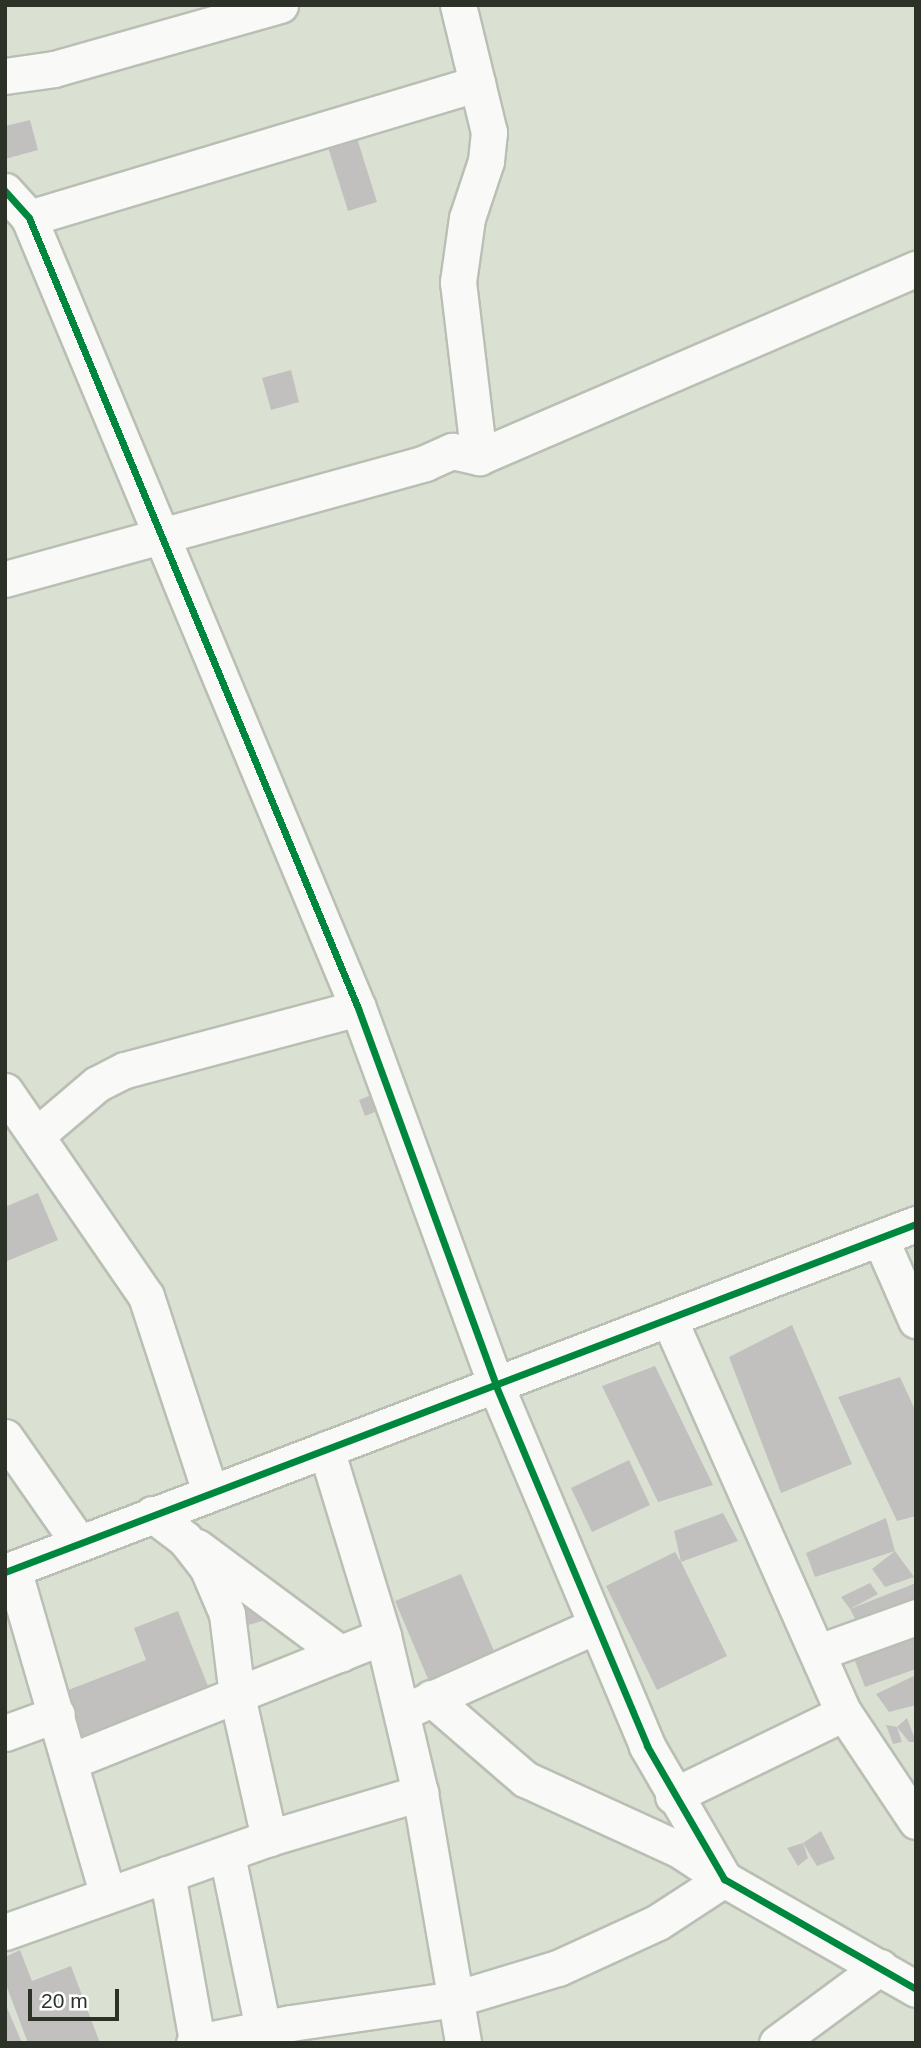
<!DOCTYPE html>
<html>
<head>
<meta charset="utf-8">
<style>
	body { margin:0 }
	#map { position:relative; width:921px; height:2048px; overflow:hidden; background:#dae1d3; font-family:Helvetica,sans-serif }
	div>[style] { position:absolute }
	.building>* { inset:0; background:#c1c0bf }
	.roads { filter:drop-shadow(2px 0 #babfb4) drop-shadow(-2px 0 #babfb4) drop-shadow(0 2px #babfb4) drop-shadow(0 -2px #babfb4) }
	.minor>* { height:35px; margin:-17.5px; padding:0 17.5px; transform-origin:17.5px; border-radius:17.5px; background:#f9faf8 }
	.cycleway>* { height:7px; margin:-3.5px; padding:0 3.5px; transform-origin:3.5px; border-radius:3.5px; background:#00873e }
	span { translate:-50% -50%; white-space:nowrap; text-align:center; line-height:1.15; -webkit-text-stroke:6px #fff; paint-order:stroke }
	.frame { position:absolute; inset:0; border:7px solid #2d3228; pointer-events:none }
	.scale { position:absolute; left:28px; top:1989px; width:91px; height:32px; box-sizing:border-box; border:4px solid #2d3228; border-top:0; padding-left:9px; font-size:21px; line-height:24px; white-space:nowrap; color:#2d3228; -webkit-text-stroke:5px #fff; paint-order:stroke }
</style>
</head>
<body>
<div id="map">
	<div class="building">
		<i style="clip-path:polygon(30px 120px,38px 150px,5px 159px,5px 126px)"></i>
		<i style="clip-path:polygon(356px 135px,377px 202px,348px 211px,327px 144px)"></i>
		<i style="clip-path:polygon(291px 370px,299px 402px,271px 410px,262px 378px)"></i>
		<i style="clip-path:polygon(384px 1090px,390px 1106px,365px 1116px,359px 1100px)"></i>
		<i style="clip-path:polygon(38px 1193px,58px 1240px,5px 1262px,5px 1207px)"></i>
		<i style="clip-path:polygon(792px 1325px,852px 1464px,781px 1493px,729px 1357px)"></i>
		<i style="clip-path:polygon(655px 1366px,713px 1485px,658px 1502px,602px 1386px)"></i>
		<i style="clip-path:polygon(900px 1377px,916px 1412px,916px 1516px,897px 1521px,838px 1397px)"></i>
		<i style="clip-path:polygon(629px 1460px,650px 1505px,592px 1532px,571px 1488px)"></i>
		<i style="clip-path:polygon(723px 1513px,738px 1541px,681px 1562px,727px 1656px,657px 1690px,606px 1586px,675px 1552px,681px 1562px,674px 1531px)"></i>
		<i style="clip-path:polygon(886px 1518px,895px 1551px,914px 1577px,885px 1587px,872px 1569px,895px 1551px,815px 1577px,806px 1553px)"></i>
		<i style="clip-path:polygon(461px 1574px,497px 1658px,431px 1686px,395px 1601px)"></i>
		<i style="clip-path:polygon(870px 1583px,878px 1594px,850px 1609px,841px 1597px)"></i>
		<i style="clip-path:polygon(916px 1583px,916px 1604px,859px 1626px,850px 1609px)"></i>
		<i style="clip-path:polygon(231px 1588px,279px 1616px,242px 1627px)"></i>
		<i style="clip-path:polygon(178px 1611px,212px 1696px,84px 1746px,63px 1692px,146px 1660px,134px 1628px)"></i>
		<i style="clip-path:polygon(916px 1634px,916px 1669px,865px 1687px,853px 1656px)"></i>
		<i style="clip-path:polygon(916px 1675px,916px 1705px,889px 1712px,876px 1694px)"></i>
		<i style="clip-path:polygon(907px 1718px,916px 1742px,909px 1742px,897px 1727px)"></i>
		<i style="clip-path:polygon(886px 1725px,897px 1727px,902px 1742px,893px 1744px)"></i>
		<i style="clip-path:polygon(821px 1831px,835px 1859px,817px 1866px,803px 1843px)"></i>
		<i style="clip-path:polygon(803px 1843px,808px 1858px,798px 1866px,787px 1848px)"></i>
		<i style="clip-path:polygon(20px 1950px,32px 1981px,71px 1966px,100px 2043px,28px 2043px,5px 1982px,5px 1957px)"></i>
		<i style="clip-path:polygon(5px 2003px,22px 2043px,5px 2043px)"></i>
	</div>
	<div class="roads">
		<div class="minor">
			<i style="left:458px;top:5px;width:131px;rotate:76.3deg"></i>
			<i style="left:489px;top:132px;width:29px;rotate:96deg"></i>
			<i style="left:486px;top:161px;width:60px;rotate:108.4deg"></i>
			<i style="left:467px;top:218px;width:65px;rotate:98deg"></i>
			<i style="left:458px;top:282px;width:176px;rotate:83.2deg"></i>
			<i style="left:5px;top:76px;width:49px;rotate:-8.1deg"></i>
			<i style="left:54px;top:69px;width:235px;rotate:-15.8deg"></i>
			<i style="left:5px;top:191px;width:36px;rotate:48deg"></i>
			<i style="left:29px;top:218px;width:856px;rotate:67.39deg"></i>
			<i style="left:358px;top:1008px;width:402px;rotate:69.9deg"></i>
			<i style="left:496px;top:1386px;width:390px;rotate:67.2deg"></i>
			<i style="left:647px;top:1746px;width:154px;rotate:59.9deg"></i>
			<i style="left:724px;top:1879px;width:221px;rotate:29.8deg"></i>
			<i style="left:29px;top:218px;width:468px;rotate:-16.7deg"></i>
			<i style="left:5px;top:579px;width:436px;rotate:-15.4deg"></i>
			<i style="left:425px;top:463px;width:30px;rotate:-24deg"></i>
			<i style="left:452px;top:451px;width:28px;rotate:13deg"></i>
			<i style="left:479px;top:457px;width:476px;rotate:-23.3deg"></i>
			<i style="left:5px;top:1091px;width:249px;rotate:55.5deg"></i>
			<i style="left:146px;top:1296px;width:206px;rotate:71.9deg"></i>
			<i style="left:38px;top:1134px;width:77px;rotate:-40.3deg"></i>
			<i style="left:97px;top:1084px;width:31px;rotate:-27deg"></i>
			<i style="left:125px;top:1070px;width:241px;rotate:-14.9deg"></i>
			<i style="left:880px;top:1238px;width:90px;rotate:66.3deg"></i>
			<i style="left:669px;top:1319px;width:431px;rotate:66.1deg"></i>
			<i style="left:844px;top:1713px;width:130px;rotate:56.3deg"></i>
			<i style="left:5px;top:1437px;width:129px;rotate:55.1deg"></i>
			<i style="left:326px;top:1449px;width:195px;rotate:73deg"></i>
			<i style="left:383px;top:1636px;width:161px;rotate:76.7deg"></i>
			<i style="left:420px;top:1793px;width:254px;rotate:80.2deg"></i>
			<i style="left:152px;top:1514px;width:41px;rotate:37.1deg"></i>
			<i style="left:185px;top:1539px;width:36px;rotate:52deg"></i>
			<i style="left:207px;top:1567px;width:51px;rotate:66.9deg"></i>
			<i style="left:227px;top:1614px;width:83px;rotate:83deg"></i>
			<i style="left:237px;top:1696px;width:146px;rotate:77.3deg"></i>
			<i style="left:197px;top:1547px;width:179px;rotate:36.6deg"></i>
			<i style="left:13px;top:1569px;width:336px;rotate:73.8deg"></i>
			<i style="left:5px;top:1572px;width:975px;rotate:-20.91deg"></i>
			<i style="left:819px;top:1652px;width:103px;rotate:-19.8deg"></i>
			<i style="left:414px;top:1707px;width:196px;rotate:-24.1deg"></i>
			<i style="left:5px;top:1733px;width:55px;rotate:-20.1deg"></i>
			<i style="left:71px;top:1761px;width:336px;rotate:-21.8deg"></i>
			<i style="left:673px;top:1796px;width:190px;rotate:-25.9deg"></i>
			<i style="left:227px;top:1855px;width:178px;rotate:78.3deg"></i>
			<i style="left:167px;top:1874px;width:170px;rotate:79.8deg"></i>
			<i style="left:5px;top:1932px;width:280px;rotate:-19.6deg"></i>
			<i style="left:269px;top:1838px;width:158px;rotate:-16.6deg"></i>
			<i style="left:194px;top:2043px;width:99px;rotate:-11.7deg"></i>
			<i style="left:291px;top:2023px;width:166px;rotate:-8.3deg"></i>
			<i style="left:455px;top:1999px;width:108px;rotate:-16.8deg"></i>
			<i style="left:558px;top:1968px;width:110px;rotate:-24.7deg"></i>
			<i style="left:658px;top:1922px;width:79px;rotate:-33.1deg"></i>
			<i style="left:724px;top:1879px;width:55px;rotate:-146.9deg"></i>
			<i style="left:678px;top:1849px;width:168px;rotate:-155.4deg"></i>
			<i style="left:525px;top:1779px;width:124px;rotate:-139.2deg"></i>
			<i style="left:777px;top:2043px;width:128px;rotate:-36.4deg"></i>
		</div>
	</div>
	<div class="cycleway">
		<i style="left:5px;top:191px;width:36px;rotate:48deg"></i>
		<i style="left:29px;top:218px;width:856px;rotate:67.39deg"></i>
		<i style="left:358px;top:1008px;width:402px;rotate:69.9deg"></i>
		<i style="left:496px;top:1386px;width:390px;rotate:67.2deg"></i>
		<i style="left:647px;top:1746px;width:154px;rotate:59.9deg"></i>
		<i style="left:724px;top:1879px;width:221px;rotate:29.8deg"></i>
		<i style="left:5px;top:1572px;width:975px;rotate:-20.91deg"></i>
	</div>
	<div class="frame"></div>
	<div class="scale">20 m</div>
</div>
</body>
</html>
